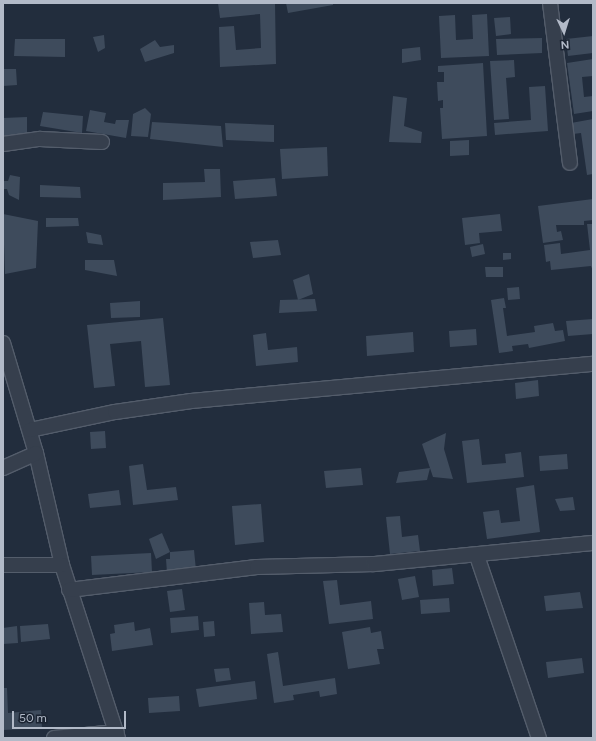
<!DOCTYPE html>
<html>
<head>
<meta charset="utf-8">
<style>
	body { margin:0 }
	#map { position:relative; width:596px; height:741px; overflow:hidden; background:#222d3d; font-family:Figtree,sans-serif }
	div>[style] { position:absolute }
	.building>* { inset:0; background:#3e4b5c }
	.roads { filter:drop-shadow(1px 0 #545d6b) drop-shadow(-1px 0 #545d6b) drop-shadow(0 1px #545d6b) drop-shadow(0 -1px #545d6b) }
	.minor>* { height:14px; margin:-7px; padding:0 7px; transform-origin:7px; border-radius:7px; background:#363f4d }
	span { translate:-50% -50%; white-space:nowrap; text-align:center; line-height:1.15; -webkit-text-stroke:3.5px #1b2432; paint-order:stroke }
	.frame { position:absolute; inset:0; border:4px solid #b2bac8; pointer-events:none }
	.north { position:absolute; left:544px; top:12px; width:40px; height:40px; -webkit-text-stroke:3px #1b2432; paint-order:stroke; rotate:176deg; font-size:11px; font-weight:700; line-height:16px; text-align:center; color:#b2bac8 }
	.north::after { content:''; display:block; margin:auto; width:14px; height:18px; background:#b2bac8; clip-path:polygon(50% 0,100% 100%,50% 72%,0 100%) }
	.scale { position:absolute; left:12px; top:711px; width:114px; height:18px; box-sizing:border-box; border:2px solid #b2bac8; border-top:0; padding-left:5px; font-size:12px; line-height:14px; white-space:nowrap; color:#b2bac8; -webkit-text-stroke:3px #1b2432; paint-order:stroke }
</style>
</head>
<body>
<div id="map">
	<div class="building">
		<i style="clip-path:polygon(218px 3px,275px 3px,276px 64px,220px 67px,219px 27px,234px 26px,236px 50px,261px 48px,260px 14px,220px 18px)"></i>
		<i style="clip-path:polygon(286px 3px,333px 3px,333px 5px,288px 13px)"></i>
		<i style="clip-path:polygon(487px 14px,489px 56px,441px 58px,439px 16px,455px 15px,456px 40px,473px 39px,472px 15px)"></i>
		<i style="clip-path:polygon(510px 17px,511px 34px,496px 36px,494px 18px)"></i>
		<i style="clip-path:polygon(104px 35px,105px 48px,98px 52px,93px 37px)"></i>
		<i style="clip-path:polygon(593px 36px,593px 53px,568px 56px,566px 39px)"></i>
		<i style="clip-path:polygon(542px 38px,542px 53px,497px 55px,496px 39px)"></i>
		<i style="clip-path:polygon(15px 39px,65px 39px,65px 57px,14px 56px)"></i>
		<i style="clip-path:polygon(155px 40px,160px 47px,174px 45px,174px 53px,145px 62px,140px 49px)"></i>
		<i style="clip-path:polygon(420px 47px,421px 60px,402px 63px,402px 49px)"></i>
		<i style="clip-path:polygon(593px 59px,593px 76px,582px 77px,584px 97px,593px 96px,593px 111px,574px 114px,567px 63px)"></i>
		<i style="clip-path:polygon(514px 60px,515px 77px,506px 78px,509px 119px,494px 120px,490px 61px)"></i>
		<i style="clip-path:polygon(483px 63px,487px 136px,442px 139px,440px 108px,443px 108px,443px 100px,438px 101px,437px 82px,444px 82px,444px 72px,438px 72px,438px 66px)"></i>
		<i style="clip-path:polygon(3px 69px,16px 69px,17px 85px,3px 86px)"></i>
		<i style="clip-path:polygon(545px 86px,548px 131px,495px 135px,494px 123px,531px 120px,529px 87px)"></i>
		<i style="clip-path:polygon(393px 96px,407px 98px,404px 126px,422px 132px,421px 143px,389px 142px)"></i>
		<i style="clip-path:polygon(145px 108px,151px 114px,148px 137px,131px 136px,133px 114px)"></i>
		<i style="clip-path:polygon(90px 110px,106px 113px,104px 122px,115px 124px,116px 120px,129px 120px,126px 138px,86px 131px)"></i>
		<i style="clip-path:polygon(43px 112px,83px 116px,82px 133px,40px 126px)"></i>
		<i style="clip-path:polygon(27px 117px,27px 138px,3px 140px,3px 118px)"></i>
		<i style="clip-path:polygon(593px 119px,593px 174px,587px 175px,581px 133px,573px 134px,571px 123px)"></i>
		<i style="clip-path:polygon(152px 122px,221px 126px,223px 147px,150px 139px)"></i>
		<i style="clip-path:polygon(225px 123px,274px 125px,274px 142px,226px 140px)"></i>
		<i style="clip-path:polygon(469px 140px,469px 155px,450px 156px,450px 141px)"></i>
		<i style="clip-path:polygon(327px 147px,328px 176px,282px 179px,280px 149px)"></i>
		<i style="clip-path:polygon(204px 169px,220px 169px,221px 197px,163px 200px,163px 183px,205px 182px)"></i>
		<i style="clip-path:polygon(10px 175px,20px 177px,19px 200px,9px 195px,7px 189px,3px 189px,3px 181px,8px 181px)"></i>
		<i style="clip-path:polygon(275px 178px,277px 196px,235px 199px,233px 181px)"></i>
		<i style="clip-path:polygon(40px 185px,80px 187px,81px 198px,40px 197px)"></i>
		<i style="clip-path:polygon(593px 199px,593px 220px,584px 221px,584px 225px,556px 225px,557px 232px,561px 231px,563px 240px,543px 243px,538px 206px)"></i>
		<i style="clip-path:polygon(3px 214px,38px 221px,36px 268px,5px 274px)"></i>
		<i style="clip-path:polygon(500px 214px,502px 231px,479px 233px,480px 243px,465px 245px,462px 218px)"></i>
		<i style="clip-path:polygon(46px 218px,78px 218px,79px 226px,46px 227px)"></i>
		<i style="clip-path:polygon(587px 224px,593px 224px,593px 271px,591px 266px,551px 270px,550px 261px,546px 262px,544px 245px,560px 243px,561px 254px,590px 250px)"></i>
		<i style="clip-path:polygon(86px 232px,101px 235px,103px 245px,88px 243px)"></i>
		<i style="clip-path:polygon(278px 240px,281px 255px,253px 258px,250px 242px)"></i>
		<i style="clip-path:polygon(483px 244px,485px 254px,472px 257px,470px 247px)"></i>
		<i style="clip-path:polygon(503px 253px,511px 253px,511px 259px,503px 260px)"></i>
		<i style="clip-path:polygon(85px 260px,114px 260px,117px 276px,85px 270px)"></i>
		<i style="clip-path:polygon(485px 267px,503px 267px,503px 277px,486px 277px)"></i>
		<i style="clip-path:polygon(309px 274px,313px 294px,298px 300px,293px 280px)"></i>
		<i style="clip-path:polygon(519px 287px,520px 299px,508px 300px,507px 288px)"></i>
		<i style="clip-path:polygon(504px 298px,506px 308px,503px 308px,507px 336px,535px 332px,534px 326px,553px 323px,555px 331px,563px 330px,565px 341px,529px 348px,528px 344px,512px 346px,513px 351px,499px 353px,491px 300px)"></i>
		<i style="clip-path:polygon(315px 299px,317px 311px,279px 313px,280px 300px)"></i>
		<i style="clip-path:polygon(140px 301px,140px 317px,111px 318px,110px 303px)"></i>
		<i style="clip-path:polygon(163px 318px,170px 385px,145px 387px,141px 341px,110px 344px,115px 386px,94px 388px,87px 325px)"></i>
		<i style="clip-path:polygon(593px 319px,593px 334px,568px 336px,566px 321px)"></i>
		<i style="clip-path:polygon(476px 329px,477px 345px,450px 347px,449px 331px)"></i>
		<i style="clip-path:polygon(413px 332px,414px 352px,367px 356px,366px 336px)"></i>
		<i style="clip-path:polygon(266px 333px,268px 350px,297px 347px,298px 362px,256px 366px,253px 335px)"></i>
		<i style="clip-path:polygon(538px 380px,539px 396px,516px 399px,515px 383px)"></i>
		<i style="clip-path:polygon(105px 431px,106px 448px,91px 449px,90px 432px)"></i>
		<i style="clip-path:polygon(446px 433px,444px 449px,453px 479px,433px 477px,422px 444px)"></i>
		<i style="clip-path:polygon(479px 439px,482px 465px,506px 463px,505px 454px,521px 452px,524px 477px,467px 483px,462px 441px)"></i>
		<i style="clip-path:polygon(567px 454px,568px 469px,540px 471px,539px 456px)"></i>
		<i style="clip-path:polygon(143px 464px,147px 490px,176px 487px,178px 500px,133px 505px,129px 466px)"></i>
		<i style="clip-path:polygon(361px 468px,363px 485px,326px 488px,324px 471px)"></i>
		<i style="clip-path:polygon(430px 468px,427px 480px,396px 483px,399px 472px)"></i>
		<i style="clip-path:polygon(534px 485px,540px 532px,487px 539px,483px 512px,499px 510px,501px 523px,520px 521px,516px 488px)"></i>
		<i style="clip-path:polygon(119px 490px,121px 505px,90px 508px,88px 494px)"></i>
		<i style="clip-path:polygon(573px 497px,575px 510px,560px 511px,555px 499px)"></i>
		<i style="clip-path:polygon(261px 504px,264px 542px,235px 545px,232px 506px)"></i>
		<i style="clip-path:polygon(400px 516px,402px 537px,418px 535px,420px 551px,390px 554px,386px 517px)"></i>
		<i style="clip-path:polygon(162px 533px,170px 552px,156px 559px,149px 539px)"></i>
		<i style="clip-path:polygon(194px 550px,196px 570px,167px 573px,166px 559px,170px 559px,170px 552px)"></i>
		<i style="clip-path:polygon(151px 553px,152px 572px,92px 575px,91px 556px)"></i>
		<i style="clip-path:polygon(452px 568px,454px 584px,433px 586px,432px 570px)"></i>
		<i style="clip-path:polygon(415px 576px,419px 597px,402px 600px,398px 579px)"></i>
		<i style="clip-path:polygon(337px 580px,340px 605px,371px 601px,373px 619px,329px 624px,323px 581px)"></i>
		<i style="clip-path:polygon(182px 589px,185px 610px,170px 612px,167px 591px)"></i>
		<i style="clip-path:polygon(580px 592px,583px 608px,546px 611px,544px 596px)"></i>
		<i style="clip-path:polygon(449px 598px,450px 612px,421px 614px,420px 600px)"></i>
		<i style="clip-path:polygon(264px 602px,265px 615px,281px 614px,283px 632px,251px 634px,249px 603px)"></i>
		<i style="clip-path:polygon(198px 616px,199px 630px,171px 633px,170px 618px)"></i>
		<i style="clip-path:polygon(214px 621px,215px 636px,204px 637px,203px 622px)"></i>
		<i style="clip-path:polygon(134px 622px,135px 631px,150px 628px,153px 645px,112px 651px,110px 634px,115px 633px,114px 625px)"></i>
		<i style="clip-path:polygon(48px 624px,50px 639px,21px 642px,20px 626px)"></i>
		<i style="clip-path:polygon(17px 626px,18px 643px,3px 644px,3px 628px)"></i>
		<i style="clip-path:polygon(370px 627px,371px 633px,381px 631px,384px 649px,377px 649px,380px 664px,348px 669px,342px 632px)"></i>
		<i style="clip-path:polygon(278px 652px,283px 686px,335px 678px,337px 694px,320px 697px,319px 691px,293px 695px,294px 700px,274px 703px,267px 654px)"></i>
		<i style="clip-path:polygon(582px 658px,584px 673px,548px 678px,546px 662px)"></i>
		<i style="clip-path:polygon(229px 668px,231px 680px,216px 682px,214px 669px)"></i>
		<i style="clip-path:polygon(255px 681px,257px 699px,199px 707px,196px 689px)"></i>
		<i style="clip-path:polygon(3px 688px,7px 688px,8px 713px,41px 710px,42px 728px,3px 730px)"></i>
		<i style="clip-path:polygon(179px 696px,180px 711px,149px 713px,148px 698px)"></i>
	</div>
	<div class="roads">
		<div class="minor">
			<i style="left:550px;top:3px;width:161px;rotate:82.9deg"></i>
			<i style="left:3px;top:144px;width:37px;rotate:-8deg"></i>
			<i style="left:40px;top:139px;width:62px;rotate:2.8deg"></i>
			<i style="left:3px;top:343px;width:115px;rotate:73.3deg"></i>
			<i style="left:36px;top:453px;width:115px;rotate:76.9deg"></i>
			<i style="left:62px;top:565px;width:182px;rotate:72.1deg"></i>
			<i style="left:30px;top:430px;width:87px;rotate:-12deg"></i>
			<i style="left:115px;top:412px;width:77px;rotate:-8.2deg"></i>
			<i style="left:191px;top:401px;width:404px;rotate:-5.3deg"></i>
			<i style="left:3px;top:468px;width:36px;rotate:-24deg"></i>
			<i style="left:477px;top:556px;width:192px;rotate:71.2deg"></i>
			<i style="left:3px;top:565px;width:59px"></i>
			<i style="left:69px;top:590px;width:189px;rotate:-7deg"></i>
			<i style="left:257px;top:567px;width:117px;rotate:-1.5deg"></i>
			<i style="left:374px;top:564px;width:220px;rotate:-5.5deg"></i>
			<i style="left:54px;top:738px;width:63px;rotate:-5.4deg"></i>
		</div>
	</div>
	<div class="frame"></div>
	<div class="north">N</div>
	<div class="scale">50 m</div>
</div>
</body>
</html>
